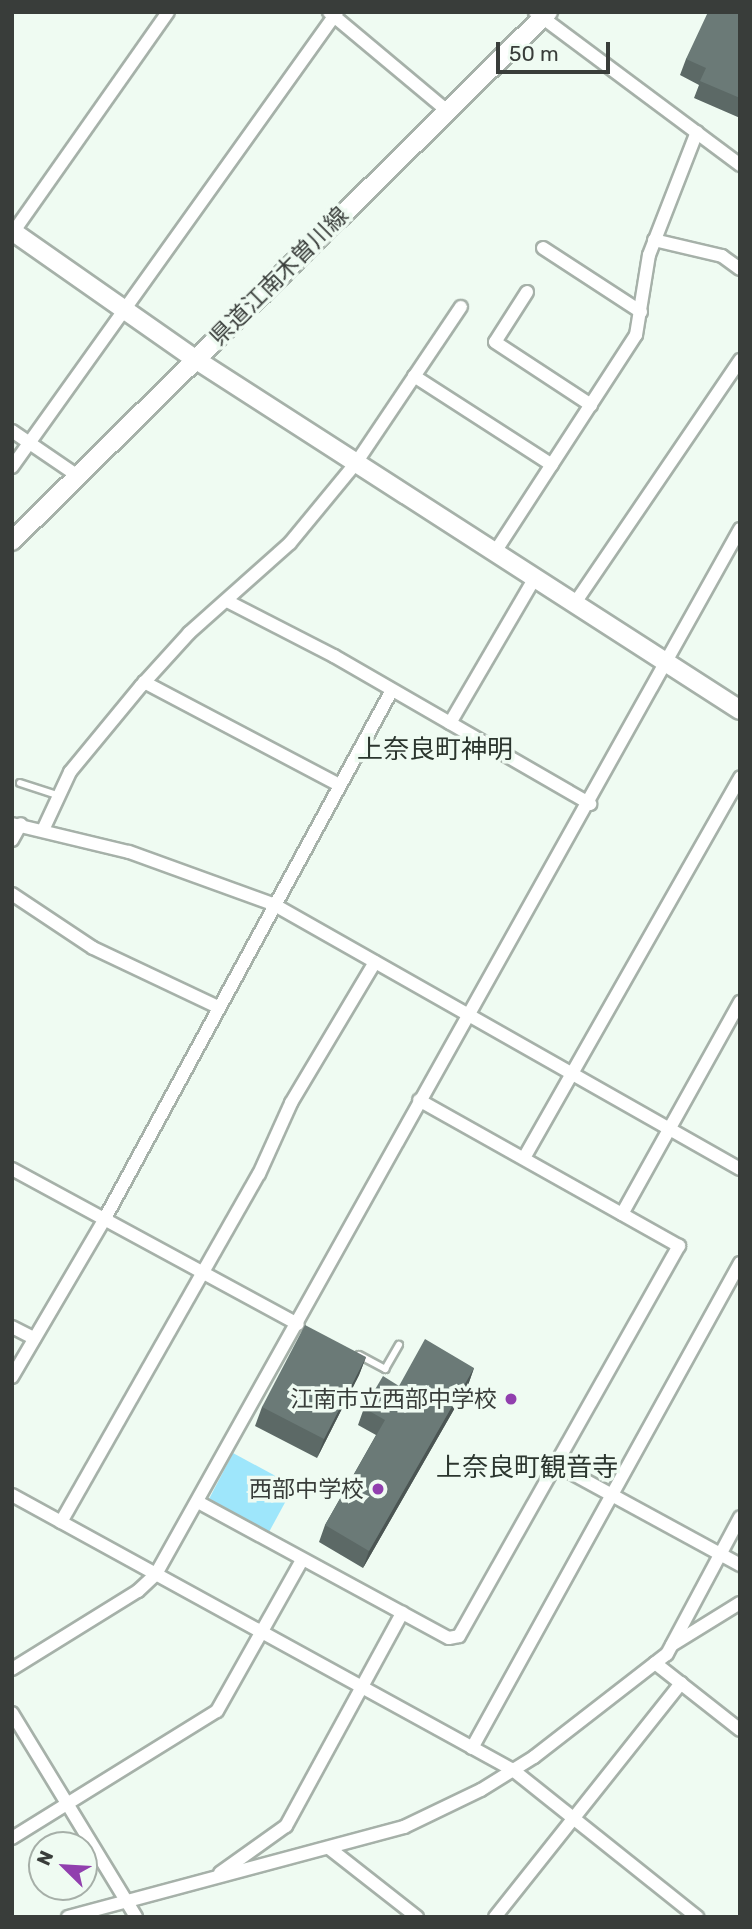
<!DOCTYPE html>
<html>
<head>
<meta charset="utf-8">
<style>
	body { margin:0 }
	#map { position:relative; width:752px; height:1929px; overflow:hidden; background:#effbf2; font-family:Rubik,"Noto Sans JP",sans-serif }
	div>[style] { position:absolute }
	.water>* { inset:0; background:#9ee6fb }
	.roads { filter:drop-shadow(2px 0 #a6b1a9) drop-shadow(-2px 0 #a6b1a9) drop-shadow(0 2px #a6b1a9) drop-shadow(0 -2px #a6b1a9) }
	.lane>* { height:6px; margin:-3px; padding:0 3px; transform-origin:3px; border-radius:3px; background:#fff }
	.street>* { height:12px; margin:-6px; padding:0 6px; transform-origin:6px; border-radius:6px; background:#fff }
	.secondary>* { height:18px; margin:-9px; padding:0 9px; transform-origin:9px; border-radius:9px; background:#fff }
	.wall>* { inset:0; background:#5c6966 }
	.shaded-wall>* { inset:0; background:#4b5553 }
	.building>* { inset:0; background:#6b7a77 }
	.dots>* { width:19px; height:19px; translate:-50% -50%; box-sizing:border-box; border:4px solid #effbf2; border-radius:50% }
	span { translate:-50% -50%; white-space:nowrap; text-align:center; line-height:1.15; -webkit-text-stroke:7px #effbf2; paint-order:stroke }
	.street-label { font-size:23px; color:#393d3a }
	.poi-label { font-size:23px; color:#393d3a }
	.right { translate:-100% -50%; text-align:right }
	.quarter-label { font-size:26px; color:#2b352e }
	.frame { position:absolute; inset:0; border:14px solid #393d3a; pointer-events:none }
	.north { position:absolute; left:28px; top:1831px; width:70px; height:70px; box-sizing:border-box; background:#effbf2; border:2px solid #a6afa8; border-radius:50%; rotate:294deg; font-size:19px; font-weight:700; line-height:28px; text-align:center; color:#393d3a }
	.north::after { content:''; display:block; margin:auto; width:24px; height:32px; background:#913fae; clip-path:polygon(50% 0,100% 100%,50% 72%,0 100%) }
	.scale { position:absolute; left:496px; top:42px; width:114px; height:32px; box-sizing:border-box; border:4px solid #393d3a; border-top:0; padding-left:9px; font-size:21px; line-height:24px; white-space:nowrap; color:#393d3a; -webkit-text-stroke:5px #effbf2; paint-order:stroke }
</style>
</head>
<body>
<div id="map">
	<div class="water">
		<i style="clip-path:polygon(233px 1453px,294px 1486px,269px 1532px,209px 1499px)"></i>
	</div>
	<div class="roads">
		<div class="lane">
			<i style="left:20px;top:783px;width:40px;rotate:18deg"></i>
			<i style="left:359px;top:1355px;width:30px;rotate:28deg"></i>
			<i style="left:385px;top:1369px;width:28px;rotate:-60deg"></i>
		</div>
		<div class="street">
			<i style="left:329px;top:12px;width:153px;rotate:39.9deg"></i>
			<i style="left:535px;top:12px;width:256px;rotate:36.7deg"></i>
			<i style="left:12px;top:234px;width:271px;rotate:-54.9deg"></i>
			<i style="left:654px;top:240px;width:70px;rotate:13.2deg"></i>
			<i style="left:722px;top:256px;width:22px;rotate:36deg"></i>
			<i style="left:543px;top:248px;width:117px;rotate:33.1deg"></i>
			<i style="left:527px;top:292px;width:59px;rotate:122.6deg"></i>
			<i style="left:495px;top:342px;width:115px;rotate:33.3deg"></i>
			<i style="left:414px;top:376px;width:164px;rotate:32.8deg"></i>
			<i style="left:12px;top:431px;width:80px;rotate:34.3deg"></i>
			<i style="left:12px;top:467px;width:559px;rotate:-54.46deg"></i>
			<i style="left:495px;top:552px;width:259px;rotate:-57deg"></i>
			<i style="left:636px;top:335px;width:81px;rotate:-80.8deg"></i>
			<i style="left:649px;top:255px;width:132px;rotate:-68.7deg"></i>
			<i style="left:227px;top:601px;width:120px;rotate:27.2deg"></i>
			<i style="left:334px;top:656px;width:296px;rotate:30deg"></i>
			<i style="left:575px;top:603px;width:294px;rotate:-55.8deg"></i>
			<i style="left:144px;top:682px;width:221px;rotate:27.8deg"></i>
			<i style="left:450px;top:723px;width:167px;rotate:-59.7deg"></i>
			<i style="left:12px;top:824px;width:120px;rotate:13.5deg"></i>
			<i style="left:129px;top:852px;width:153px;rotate:19.9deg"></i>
			<i style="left:273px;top:904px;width:537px;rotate:29.57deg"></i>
			<i style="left:43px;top:830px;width:64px;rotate:-65deg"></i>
			<i style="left:70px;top:772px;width:112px;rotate:-50.5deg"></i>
			<i style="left:141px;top:686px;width:72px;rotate:-47.8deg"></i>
			<i style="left:189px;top:633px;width:135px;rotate:-41.7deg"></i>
			<i style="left:290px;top:543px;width:104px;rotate:-50.5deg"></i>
			<i style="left:356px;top:463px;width:188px;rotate:-56.1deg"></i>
			<i style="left:12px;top:840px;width:18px;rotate:-61deg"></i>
			<i style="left:12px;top:894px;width:97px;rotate:33.7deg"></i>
			<i style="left:93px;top:948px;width:138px;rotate:25.3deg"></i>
			<i style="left:524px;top:1158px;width:438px;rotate:-60.4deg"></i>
			<i style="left:12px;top:1169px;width:325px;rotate:28.5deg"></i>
			<i style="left:622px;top:1214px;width:243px;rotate:-60.9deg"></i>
			<i style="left:12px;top:1327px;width:25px;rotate:27deg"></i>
			<i style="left:12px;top:1377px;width:182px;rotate:-59.6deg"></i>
			<i style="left:104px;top:1220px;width:603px;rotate:-61.48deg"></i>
			<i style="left:555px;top:1464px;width:211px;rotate:28.6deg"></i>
			<i style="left:12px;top:1495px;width:572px;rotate:28.76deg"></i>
			<i style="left:513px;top:1770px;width:236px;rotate:38.6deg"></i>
			<i style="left:198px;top:1502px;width:285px;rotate:28.5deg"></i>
			<i style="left:449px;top:1638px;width:10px;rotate:-11deg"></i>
			<i style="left:459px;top:1636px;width:448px;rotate:-60.6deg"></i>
			<i style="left:679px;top:1246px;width:298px;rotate:-150.7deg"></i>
			<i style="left:61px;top:1522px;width:400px;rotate:-60.4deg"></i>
			<i style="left:259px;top:1174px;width:78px;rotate:-65.7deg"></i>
			<i style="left:291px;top:1103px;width:164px;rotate:-59.2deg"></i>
			<i style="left:672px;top:1645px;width:80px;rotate:-31.7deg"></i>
			<i style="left:655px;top:1663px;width:108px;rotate:38.2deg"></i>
			<i style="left:12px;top:1669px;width:148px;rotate:-31.8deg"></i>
			<i style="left:138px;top:1591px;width:25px;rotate:-43deg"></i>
			<i style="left:156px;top:1574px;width:1197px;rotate:-60.8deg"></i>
			<i style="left:12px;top:1713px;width:239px;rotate:58.7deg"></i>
			<i style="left:472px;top:1748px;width:554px;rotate:-61.08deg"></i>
			<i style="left:12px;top:1838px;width:241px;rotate:-31.8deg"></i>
			<i style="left:217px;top:1711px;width:173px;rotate:-60.6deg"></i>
			<i style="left:329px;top:1848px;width:112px;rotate:38.1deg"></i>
			<i style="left:220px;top:1873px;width:81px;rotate:-35.5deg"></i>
			<i style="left:286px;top:1826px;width:243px;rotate:-61.4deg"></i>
			<i style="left:68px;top:1917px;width:348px;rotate:-15deg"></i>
			<i style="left:404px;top:1827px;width:85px;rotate:-25.7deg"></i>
			<i style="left:481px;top:1790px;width:62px;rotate:-31.9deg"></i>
			<i style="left:534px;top:1757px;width:168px;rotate:-37.8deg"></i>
			<i style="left:667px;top:1654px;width:155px;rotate:-61.9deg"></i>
			<i style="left:495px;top:1917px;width:299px;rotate:-51.5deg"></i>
		</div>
		<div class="secondary">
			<i style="left:12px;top:231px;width:223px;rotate:35deg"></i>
			<i style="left:195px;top:359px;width:648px;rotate:32.78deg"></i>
			<i style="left:12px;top:541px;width:753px;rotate:-44.62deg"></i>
		</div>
	</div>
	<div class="wall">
		<i style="clip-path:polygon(740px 12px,740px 118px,694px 98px,699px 85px,680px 75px,686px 59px)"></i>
		<i style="clip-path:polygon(366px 1357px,359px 1375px,317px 1458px,255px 1426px,262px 1407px)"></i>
		<i style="clip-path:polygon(474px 1368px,468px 1385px,363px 1568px,319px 1542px,325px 1525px,376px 1435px,358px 1425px,364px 1408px,399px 1386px)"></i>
	</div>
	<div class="shaded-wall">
		<i style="clip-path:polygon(366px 1357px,359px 1375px,317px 1458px,324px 1439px)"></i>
		<i style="clip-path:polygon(474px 1368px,468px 1385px,363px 1568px,369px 1551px)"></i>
	</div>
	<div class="building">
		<i style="clip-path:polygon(708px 12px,740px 12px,740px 98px,700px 81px,706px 68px,686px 59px)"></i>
		<i style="clip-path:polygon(305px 1325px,366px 1357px,324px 1439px,262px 1407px)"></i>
		<i style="clip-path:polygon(425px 1339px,474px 1368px,369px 1551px,325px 1525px,385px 1420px,364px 1408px,383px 1376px,399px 1386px)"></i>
	</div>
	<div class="dots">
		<i style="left:511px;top:1399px;background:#913fae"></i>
		<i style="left:378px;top:1489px;background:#913fae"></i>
	</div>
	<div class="street-label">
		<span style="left:279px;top:276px;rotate:-45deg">県道江南木曽川線</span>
	</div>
	<div class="poi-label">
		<span class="right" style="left:497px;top:1399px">江南市立西部中学校</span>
		<span class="right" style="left:364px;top:1489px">西部中学校</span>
	</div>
	<div class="quarter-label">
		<span style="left:435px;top:750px">上奈良町神明</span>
		<span style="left:527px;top:1468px">上奈良町観音寺</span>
	</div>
	<div class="frame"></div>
	<div class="north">N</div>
	<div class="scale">50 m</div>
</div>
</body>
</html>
